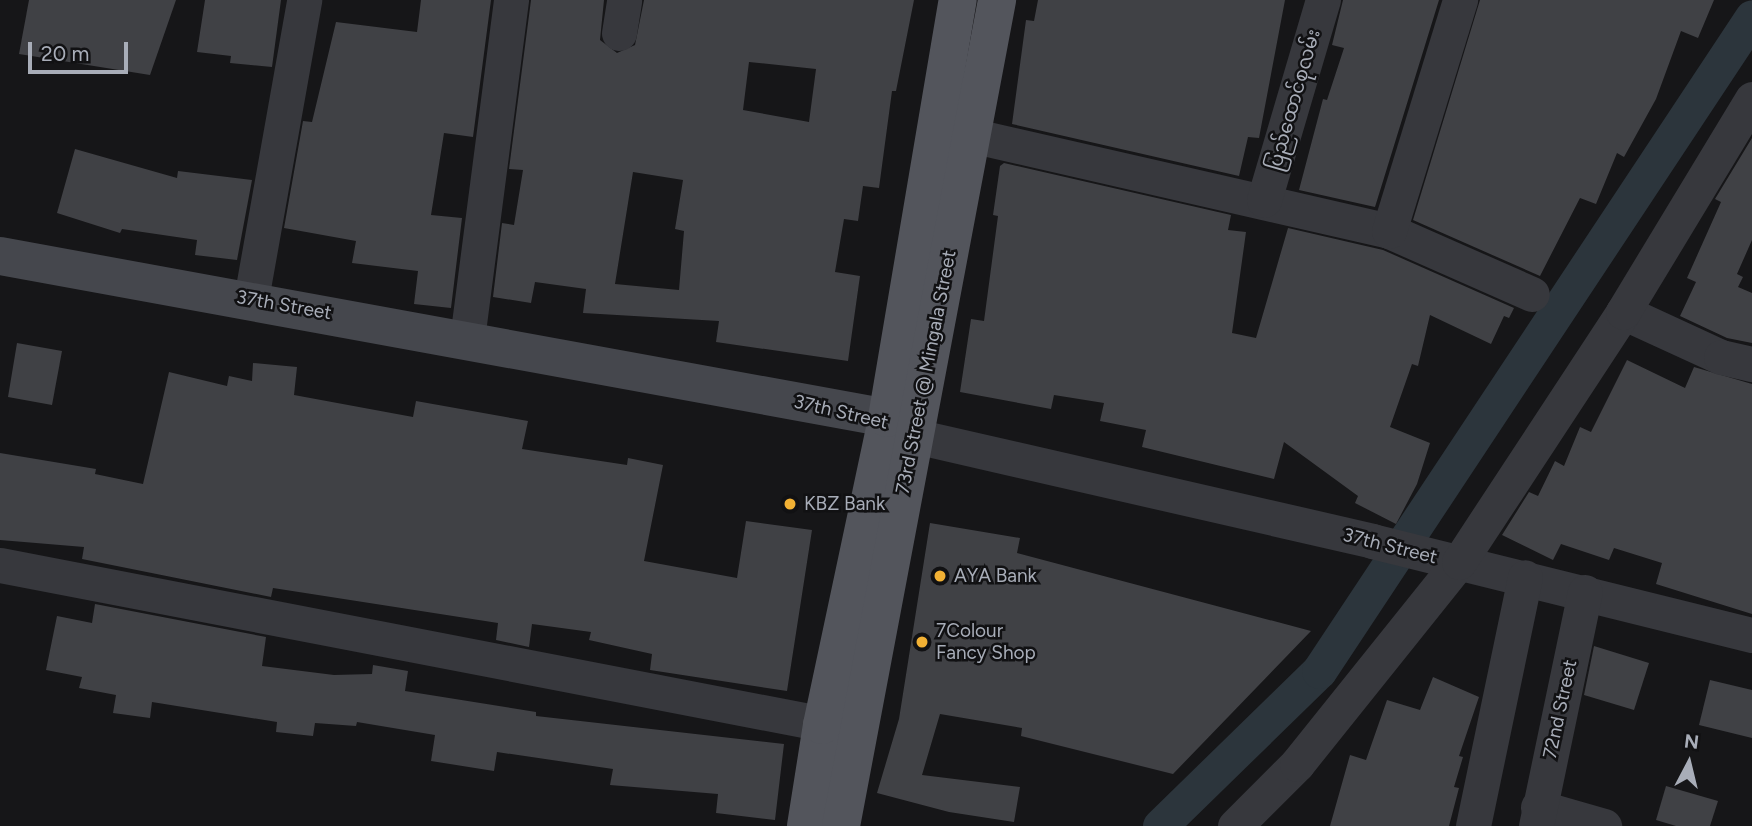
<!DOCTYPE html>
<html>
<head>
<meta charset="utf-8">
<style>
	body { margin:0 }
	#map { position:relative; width:1752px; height:826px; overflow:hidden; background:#161618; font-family:Figtree,"Noto Sans Myanmar",sans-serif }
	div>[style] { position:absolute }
	.canal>* { height:35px; margin:-17.5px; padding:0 17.5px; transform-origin:17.5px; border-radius:17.5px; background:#2c353c }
	.building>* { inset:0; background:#404145 }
	.street>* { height:35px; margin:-17.5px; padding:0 17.5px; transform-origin:17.5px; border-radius:17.5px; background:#37383d }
	.secondary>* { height:38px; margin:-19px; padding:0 19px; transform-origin:19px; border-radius:19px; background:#45474d }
	.primary>* { height:38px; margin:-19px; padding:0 19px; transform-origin:19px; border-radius:19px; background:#53555c }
	.dots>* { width:19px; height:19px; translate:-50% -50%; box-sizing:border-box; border:4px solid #111113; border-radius:50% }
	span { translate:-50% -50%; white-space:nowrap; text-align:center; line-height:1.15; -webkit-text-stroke:5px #111113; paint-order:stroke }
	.street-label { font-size:19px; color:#a8adb8 }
	.poi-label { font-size:19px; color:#a8adb8 }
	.left { translate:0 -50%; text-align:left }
	.north { position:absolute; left:1654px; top:728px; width:70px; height:70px; -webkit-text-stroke:5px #111113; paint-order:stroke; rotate:7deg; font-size:19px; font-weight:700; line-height:28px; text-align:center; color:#a8adb8 }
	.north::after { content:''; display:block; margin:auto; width:24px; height:32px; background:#a8adb8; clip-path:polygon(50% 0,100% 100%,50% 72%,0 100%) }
	.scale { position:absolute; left:28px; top:42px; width:100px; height:32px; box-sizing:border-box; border:4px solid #a8adb8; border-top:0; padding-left:9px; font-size:21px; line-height:24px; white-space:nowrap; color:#a8adb8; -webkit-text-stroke:5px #111113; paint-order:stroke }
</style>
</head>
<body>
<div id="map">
	<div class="canal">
		<i style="left:1160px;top:826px;width:222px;rotate:-44.3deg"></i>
		<i style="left:1319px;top:671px;width:784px;rotate:-56.49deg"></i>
	</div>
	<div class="building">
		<i style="clip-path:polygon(29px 0,176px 0,150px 75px,19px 54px)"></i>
		<i style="clip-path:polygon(205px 0,281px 0,272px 67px,230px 63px,231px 56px,197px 52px)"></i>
		<i style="clip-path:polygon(421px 0,491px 0,473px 137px,444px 133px,431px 215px,462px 218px,451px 308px,414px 304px,418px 271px,352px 263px,356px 241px,284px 228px,303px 121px,312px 122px,336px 22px,417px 32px)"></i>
		<i style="clip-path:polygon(evenodd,531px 0,604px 0,600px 40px,617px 53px,635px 45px,644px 0,914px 0,896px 91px,892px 91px,879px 188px,863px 186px,858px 221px,844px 219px,835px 272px,860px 276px,848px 361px,716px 342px,719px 321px,583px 313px,586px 289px,535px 282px,531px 303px,493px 297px,502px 223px,514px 225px,523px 170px,509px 169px,531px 0,749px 62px,816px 69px,809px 122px,743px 110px,749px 62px,531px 0,633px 172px,683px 180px,675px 229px,684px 231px,679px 290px,615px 284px,633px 172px)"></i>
		<i style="clip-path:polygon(1038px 0,1285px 0,1259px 138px,1248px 137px,1239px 176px,1012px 124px,1026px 20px,1034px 21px)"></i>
		<i style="clip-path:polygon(1343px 0,1439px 0,1375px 207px,1299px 190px,1323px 99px,1327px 100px,1344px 48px,1332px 45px)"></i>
		<i style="clip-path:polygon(1480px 0,1714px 0,1698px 38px,1681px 31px,1656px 99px,1624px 157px,1617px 153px,1596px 204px,1580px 198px,1540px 276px,1413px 220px)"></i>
		<i style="clip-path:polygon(1752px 138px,1752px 240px,1737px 274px,1743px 277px,1738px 287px,1752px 293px,1752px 343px,1727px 338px,1680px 316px,1696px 282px,1687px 278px,1721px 202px,1715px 199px)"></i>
		<i style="clip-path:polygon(75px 149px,177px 178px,178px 171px,252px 180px,237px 260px,195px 255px,197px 240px,122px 229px,120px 233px,57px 213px)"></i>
		<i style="clip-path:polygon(1004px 163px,1231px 215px,1228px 230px,1246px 232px,1232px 333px,1256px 338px,1288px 228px,1383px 250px,1514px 308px,1509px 318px,1504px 316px,1491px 344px,1430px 315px,1418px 366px,1412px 364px,1390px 427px,1430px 443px,1417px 484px,1396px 524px,1355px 503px,1358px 496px,1284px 442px,1274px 479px,1142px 447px,1146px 430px,1100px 421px,1104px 403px,1054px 395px,1051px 409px,960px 392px,971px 319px,984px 321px,998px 216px,993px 215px,1000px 166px)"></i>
		<i style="clip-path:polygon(17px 343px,62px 351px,52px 405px,8px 397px)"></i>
		<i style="clip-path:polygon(1627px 360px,1685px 388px,1694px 367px,1752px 384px,1752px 614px,1656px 584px,1662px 563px,1614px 548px,1609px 560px,1561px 544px,1553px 560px,1502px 535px,1529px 492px,1538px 496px,1555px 461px,1564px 466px,1580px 427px,1591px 432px)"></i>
		<i style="clip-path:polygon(253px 363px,297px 367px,294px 395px,413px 417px,416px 401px,528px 421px,522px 449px,627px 465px,628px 458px,663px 465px,644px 561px,737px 578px,746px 521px,812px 530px,787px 691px,650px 670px,652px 654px,589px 640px,591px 632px,532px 624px,529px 647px,496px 640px,498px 623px,273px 588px,271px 597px,82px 559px,84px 547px,0 540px,0 453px,96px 469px,95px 474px,143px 484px,169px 372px,227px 386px,229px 376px,252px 381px)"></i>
		<i style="clip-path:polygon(930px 523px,1020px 538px,1017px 553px,1311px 631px,1173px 774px,1021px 736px,1022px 728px,940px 714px,922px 775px,1020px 787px,1014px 822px,949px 812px,877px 793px,899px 719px)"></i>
		<i style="clip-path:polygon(95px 604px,266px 637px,262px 666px,334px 675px,372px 674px,373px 665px,408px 671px,405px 691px,536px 712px,536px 716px,784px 744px,775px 820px,716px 813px,718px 794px,610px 785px,613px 769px,497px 752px,494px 771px,431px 761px,435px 735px,357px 722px,356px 726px,315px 723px,313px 736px,276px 732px,277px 722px,152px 702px,150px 718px,113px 713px,116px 695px,79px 688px,82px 677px,46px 670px,57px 616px,92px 623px)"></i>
		<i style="clip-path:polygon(1594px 646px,1649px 663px,1634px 710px,1584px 695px)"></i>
		<i style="clip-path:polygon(1433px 677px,1479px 697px,1459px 756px,1463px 757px,1454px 787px,1459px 788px,1449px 826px,1330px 826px,1350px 755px,1366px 760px,1387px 700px,1420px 710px)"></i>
		<i style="clip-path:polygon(1710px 680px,1752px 690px,1752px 738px,1699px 725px)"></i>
		<i style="clip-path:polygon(1666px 786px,1718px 801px,1710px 826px,1676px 826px,1656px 820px)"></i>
	</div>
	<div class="street">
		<i style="left:619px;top:33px;width:33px;rotate:-81deg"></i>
		<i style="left:944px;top:129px;width:457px;rotate:12.9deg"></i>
		<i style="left:1389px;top:231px;width:156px;rotate:23.8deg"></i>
		<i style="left:1264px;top:200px;width:209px;rotate:-73.6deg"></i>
		<i style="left:1389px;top:231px;width:242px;rotate:-72.9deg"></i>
		<i style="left:251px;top:299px;width:304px;rotate:-79.9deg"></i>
		<i style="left:1623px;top:312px;width:108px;rotate:24.7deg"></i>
		<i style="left:1721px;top:357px;width:32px;rotate:13deg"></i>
		<i style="left:467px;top:339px;width:342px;rotate:-82.6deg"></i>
		<i style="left:891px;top:421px;width:28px;rotate:32deg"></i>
		<i style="left:915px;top:436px;width:469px;rotate:12.9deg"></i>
		<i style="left:1372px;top:541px;width:391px;rotate:13.9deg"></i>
		<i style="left:0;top:565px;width:866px;rotate:10.92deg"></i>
		<i style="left:1538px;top:807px;width:69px;rotate:16.1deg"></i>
		<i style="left:1235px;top:826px;width:88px;rotate:-45deg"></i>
		<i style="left:1297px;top:764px;width:259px;rotate:-51.3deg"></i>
		<i style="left:1459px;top:562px;width:299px;rotate:-56.7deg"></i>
		<i style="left:1623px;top:312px;width:249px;rotate:-58.8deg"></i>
		<i style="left:1473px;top:826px;width:254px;rotate:-78.2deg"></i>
		<i style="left:1536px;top:826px;width:239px;rotate:-78.2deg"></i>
	</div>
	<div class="secondary">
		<i style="left:0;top:256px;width:902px;rotate:10.35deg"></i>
	</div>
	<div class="primary">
		<i style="left:806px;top:826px;width:102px;rotate:-81deg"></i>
		<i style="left:822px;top:725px;width:314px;rotate:-78deg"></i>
		<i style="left:887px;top:418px;width:424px;rotate:-80.4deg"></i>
		<i style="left:841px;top:826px;width:841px;rotate:-79.3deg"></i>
	</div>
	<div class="dots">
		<i style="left:790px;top:504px;background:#f2b134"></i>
		<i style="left:940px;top:576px;background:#f2b134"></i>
		<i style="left:922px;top:642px;background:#f2b134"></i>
	</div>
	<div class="street-label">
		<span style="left:1294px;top:100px;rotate:-74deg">ပြည်ထောင်စုလမ်း</span>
		<span style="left:284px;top:305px;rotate:10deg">37th Street</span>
		<span style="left:926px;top:372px;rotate:-79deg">73rd Street @ Mingala Street</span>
		<span style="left:841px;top:412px;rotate:13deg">37th Street</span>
		<span style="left:1390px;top:546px;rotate:14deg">37th Street</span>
		<span style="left:1560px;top:709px;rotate:-78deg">72nd Street</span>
	</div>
	<div class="poi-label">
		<span class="left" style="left:804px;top:504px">KBZ Bank</span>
		<span class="left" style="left:954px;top:576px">AYA Bank</span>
		<span class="left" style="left:936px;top:642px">7Colour<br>Fancy Shop</span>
	</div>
	<div class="north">N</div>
	<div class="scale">20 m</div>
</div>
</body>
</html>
